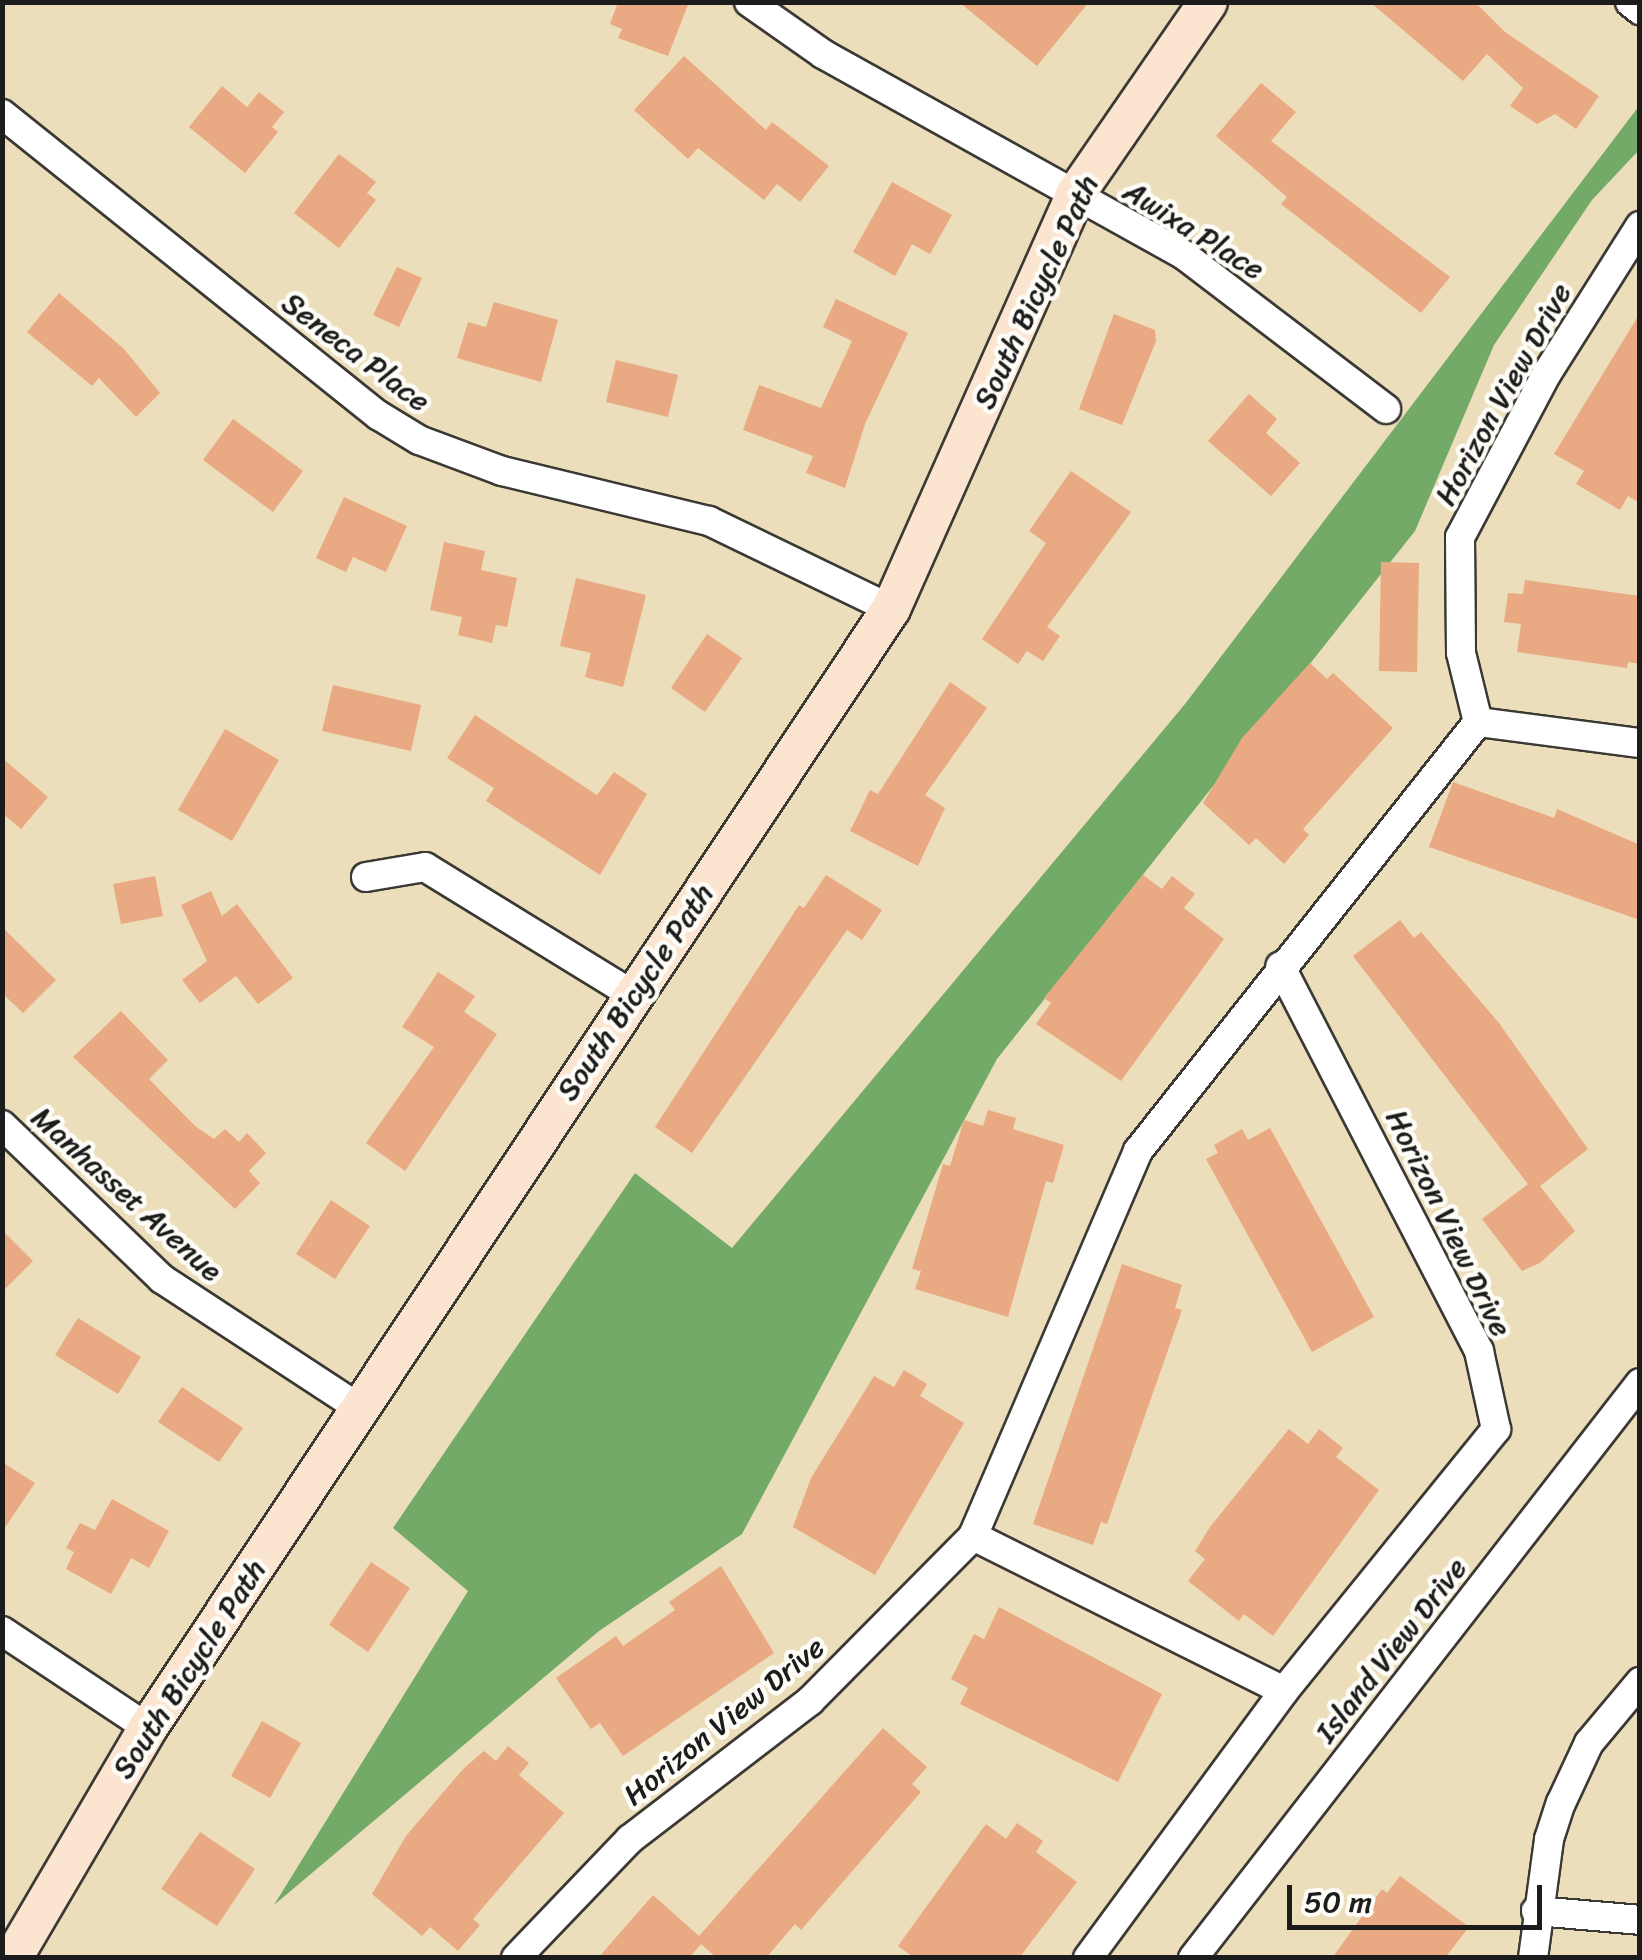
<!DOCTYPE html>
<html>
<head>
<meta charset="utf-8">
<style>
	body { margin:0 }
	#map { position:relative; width:1642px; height:1960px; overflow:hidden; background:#ecdebb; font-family:Sriracha,sans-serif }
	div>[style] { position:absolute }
	.forest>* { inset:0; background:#73aa68 }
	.building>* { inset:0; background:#e9a982 }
	.roads { filter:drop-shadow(2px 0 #3b3934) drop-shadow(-2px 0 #3b3934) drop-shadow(0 2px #3b3934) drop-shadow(0 -2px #3b3934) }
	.street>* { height:28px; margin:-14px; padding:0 14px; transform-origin:14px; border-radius:14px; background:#fff }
	.secondary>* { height:38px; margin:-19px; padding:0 19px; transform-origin:19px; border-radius:19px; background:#fce5d0 }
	span { translate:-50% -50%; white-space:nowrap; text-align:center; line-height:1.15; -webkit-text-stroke:9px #fdfcf7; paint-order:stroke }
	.street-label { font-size:30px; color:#1c1c1c }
	.frame { position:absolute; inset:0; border:5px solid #1c1c1c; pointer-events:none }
	.scale { position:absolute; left:1287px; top:1885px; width:255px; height:45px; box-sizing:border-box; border:5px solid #1c1c1c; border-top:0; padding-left:12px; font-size:30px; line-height:35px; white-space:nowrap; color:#1c1c1c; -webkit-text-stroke:8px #fdfcf7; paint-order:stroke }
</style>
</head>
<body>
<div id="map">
	<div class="forest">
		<i style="clip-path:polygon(1639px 106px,1639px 150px,1592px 200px,1494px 345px,1415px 531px,997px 1059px,742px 1534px,599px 1631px,274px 1905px,468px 1591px,393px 1528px,635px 1173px,732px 1248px,1185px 704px)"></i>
	</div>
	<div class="building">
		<i style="clip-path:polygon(618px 2px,689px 2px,668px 56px,618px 38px,622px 29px,610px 24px)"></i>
		<i style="clip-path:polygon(959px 2px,1089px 2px,1037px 66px)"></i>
		<i style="clip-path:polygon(1370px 2px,1475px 2px,1505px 32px,1599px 96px,1576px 129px,1555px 114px,1537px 124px,1510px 106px,1523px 88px,1487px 54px,1463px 81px)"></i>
		<i style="clip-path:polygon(684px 56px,766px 130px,772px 122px,829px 166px,800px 202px,777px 184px,764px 200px,698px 148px,688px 159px,634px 110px)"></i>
		<i style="clip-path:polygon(1261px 83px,1296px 112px,1271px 141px,1450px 277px,1421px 313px,1281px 204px,1287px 197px,1216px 136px)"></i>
		<i style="clip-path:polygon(222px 86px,247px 107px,259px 92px,284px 112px,272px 127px,278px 132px,245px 173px,189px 127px)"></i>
		<i style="clip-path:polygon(339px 154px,376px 182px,367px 193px,376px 200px,339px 248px,294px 213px)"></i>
		<i style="clip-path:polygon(892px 182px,952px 215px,930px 254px,912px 244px,895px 276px,853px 252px)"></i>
		<i style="clip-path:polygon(397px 267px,422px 278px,399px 327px,373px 315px)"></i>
		<i style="clip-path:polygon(59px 293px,124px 349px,160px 393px,136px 417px,99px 378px,92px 386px,27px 332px)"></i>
		<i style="clip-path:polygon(836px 299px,908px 333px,865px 424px,845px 488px,806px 473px,813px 456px,743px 430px,759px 385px,821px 408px,852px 341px,823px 327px)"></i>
		<i style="clip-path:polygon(494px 302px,558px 320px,541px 382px,457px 358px,468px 322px,486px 327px)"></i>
		<i style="clip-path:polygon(1640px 313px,1640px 503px,1628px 496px,1620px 510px,1576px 484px,1584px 471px,1554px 454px)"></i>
		<i style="clip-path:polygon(1114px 314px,1155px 330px,1156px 341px,1122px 425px,1079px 409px)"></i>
		<i style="clip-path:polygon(616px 360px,678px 375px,668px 417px,606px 402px)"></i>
		<i style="clip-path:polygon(1249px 394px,1277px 419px,1266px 433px,1300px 463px,1271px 496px,1208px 441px)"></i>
		<i style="clip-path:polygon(233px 419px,303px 471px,273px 512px,203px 460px)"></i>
		<i style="clip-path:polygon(1071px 471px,1131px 512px,1047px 627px,1060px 636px,1043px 661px,1027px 651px,1018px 664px,982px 639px,1046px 543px,1029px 531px)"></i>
		<i style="clip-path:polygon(344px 497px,407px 526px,386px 572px,353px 557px,346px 572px,316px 558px)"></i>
		<i style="clip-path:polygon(444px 542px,485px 551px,481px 570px,517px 578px,507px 627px,496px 625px,492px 643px,458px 635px,462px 617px,430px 610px)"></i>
		<i style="clip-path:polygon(1381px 562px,1419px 563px,1417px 672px,1379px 671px)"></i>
		<i style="clip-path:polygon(576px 578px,646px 595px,623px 687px,585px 677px,591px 653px,560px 646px)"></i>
		<i style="clip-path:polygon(1525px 580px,1640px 596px,1640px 664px,1628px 662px,1627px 668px,1517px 652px,1521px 624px,1504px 622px,1508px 593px,1523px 594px)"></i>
		<i style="clip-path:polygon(707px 634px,742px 658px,705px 712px,671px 688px)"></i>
		<i style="clip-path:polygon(1310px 663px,1327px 679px,1333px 673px,1393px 728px,1303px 829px,1309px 835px,1284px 864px,1256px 838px,1249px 845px,1203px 803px,1242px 738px)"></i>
		<i style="clip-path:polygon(950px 682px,987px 708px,925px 795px,945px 808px,918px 866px,850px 831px,870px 790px,878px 794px)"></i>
		<i style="clip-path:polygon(333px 685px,421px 705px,411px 751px,322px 731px)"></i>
		<i style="clip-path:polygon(475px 715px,597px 795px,614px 772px,647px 794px,600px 875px,486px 801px,494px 788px,447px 758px)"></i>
		<i style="clip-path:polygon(225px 729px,279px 760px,232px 841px,178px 810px)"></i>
		<i style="clip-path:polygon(2px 758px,48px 797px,21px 829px,2px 813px)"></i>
		<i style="clip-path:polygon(1453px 782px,1554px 818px,1557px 809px,1640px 845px,1640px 920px,1429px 847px)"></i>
		<i style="clip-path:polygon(826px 875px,882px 910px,862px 940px,847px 930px,692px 1153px,655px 1127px,799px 905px,804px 908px)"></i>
		<i style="clip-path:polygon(1143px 875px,1162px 889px,1172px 876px,1195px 894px,1184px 908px,1224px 939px,1121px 1081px,1036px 1024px,1051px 1003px,1044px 998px)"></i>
		<i style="clip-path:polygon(155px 876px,163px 916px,121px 924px,113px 884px)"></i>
		<i style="clip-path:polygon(211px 891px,222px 916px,237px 904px,293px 978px,258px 1004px,236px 976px,200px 1003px,182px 980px,207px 961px,181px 905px)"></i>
		<i style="clip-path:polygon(1400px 920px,1414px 938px,1421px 932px,1499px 1023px,1588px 1149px,1540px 1186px,1575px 1231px,1540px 1263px,1522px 1271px,1482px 1219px,1528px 1184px,1353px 956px)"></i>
		<i style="clip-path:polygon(2px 927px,56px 980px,23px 1013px,2px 993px)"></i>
		<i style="clip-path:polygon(438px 972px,475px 996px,464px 1012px,497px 1034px,405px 1171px,366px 1143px,434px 1047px,402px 1027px)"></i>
		<i style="clip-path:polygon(121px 1011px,168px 1060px,149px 1079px,195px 1126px,214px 1139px,225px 1129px,239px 1142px,247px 1133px,266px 1153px,249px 1171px,260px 1183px,235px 1209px,73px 1057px)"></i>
		<i style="clip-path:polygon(988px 1110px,1016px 1118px,1013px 1129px,1064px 1145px,1053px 1183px,1046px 1181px,1008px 1317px,915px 1289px,921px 1271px,912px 1269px,943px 1164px,950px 1166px,964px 1120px,983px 1126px)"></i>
		<i style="clip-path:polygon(1270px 1128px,1374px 1317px,1312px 1352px,1206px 1159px,1218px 1153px,1214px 1145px,1242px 1129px,1248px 1140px)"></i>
		<i style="clip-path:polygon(331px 1200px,370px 1226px,335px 1279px,296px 1254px)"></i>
		<i style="clip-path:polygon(2px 1230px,33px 1261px,2px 1292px)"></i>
		<i style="clip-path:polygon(1122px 1264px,1182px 1285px,1175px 1308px,1182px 1310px,1107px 1524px,1101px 1522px,1093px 1545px,1033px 1524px)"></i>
		<i style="clip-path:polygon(78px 1318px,141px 1357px,118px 1394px,55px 1355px)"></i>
		<i style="clip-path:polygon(904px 1370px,927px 1384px,920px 1396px,964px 1423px,875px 1575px,793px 1527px,811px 1478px,874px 1376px,894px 1387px)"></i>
		<i style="clip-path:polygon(182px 1387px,243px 1428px,219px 1462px,158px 1422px)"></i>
		<i style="clip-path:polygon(1289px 1429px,1308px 1444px,1319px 1429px,1343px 1448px,1336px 1457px,1379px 1490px,1273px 1636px,1244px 1614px,1239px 1621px,1188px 1581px,1205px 1559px,1195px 1551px,1210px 1527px)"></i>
		<i style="clip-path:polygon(2px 1462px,35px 1483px,2px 1532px)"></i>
		<i style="clip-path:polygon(112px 1499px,169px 1531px,149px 1568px,131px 1558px,111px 1594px,66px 1569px,74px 1552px,66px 1548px,80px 1523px,95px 1530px)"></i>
		<i style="clip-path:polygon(371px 1562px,410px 1588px,368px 1652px,329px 1625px)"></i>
		<i style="clip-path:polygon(721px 1566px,774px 1653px,623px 1756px,600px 1723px,591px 1729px,556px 1678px,616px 1636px,623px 1646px,675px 1610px,669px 1602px)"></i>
		<i style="clip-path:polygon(999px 1607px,1162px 1694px,1118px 1782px,960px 1704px,968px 1688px,951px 1679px,974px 1634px,984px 1639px)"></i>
		<i style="clip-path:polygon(262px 1721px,301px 1743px,270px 1798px,231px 1776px)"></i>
		<i style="clip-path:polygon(883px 1728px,927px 1767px,912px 1784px,921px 1792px,801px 1930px,795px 1924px,766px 1958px,717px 1958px,701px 1944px,689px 1958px,598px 1958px,653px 1895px,699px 1936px)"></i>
		<i style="clip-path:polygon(508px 1746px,529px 1763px,519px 1775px,564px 1813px,473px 1919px,480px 1925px,458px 1951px,430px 1927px,422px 1936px,372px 1894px,406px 1836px,464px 1768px,484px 1751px,496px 1761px)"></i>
		<i style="clip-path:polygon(1017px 1823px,1043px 1841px,1036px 1852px,1077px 1882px,1019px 1958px,915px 1958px,898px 1946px,986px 1824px,1006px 1839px)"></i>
		<i style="clip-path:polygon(200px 1832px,255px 1869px,217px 1926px,161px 1889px)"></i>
		<i style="clip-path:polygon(1400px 1876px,1469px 1927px,1445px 1958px,1332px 1958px,1382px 1889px,1387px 1893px)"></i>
	</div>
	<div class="roads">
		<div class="street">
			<i style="left:749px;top:2px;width:90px;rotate:35.1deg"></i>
			<i style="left:823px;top:54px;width:413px;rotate:29.1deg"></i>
			<i style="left:1184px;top:255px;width:254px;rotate:37.3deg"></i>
			<i style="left:1630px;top:2px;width:13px;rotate:39deg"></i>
			<i style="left:2px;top:114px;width:482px;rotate:38.7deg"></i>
			<i style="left:378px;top:415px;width:48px;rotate:31.4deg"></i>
			<i style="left:419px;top:440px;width:89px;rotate:20.5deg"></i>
			<i style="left:502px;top:471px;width:213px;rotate:13.6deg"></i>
			<i style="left:709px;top:521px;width:202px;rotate:25.8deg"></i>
			<i style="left:1640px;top:226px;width:174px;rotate:122.3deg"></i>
			<i style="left:1547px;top:373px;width:186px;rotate:117.9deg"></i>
			<i style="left:1460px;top:537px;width:116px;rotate:89.5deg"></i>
			<i style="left:1461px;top:653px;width:71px;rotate:76.2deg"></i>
			<i style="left:1478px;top:722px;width:163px;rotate:7.4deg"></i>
			<i style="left:366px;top:877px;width:60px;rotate:-9.6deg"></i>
			<i style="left:425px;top:867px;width:244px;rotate:31.6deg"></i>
			<i style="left:2px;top:1125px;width:222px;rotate:43.9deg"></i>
			<i style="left:162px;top:1279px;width:235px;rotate:33.2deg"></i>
			<i style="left:973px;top:1536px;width:347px;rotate:26.5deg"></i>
			<i style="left:2px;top:1631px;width:175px;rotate:33.6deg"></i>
			<i style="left:1536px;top:1911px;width:104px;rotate:4.9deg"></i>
			<i style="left:516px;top:1958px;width:165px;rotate:-46.2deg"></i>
			<i style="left:630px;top:1839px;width:227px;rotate:-37.5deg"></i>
			<i style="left:810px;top:1701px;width:232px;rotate:-45.3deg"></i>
			<i style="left:973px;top:1536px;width:419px;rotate:-66.8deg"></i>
			<i style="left:1138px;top:1151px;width:547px;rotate:-51.6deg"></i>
			<i style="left:1088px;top:1958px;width:331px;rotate:-53.7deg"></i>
			<i style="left:1284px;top:1691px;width:337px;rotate:-51deg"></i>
			<i style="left:1496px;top:1429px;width:80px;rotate:-102.3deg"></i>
			<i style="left:1479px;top:1351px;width:433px;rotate:-117.3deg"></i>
			<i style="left:1193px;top:1958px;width:728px;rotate:-52.14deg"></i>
			<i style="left:1533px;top:1958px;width:120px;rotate:-82.3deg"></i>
			<i style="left:1549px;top:1839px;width:38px;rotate:-72deg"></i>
			<i style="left:1561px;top:1803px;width:66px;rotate:-65deg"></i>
			<i style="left:1589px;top:1743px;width:80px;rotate:-50.1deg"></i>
		</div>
		<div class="secondary">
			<i style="left:13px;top:1958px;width:267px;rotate:-59.6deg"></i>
			<i style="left:148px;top:1728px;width:1343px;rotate:-56.42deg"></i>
			<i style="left:891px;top:609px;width:453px;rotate:-66deg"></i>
			<i style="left:1075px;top:195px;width:234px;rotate:-55.4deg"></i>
		</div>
	</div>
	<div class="street-label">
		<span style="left:1194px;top:230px;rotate:32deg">Awixa Place</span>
		<span style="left:1036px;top:292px;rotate:-65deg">South Bicycle Path</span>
		<span style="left:356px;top:352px;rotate:37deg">Seneca Place</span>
		<span style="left:1503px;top:394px;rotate:-61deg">Horizon View Drive</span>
		<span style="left:635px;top:992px;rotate:-56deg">South Bicycle Path</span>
		<span style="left:127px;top:1194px;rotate:42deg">Manhasset Avenue</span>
		<span style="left:1449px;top:1223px;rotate:64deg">Horizon View Drive</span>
		<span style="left:1391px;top:1650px;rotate:-52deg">Island View Drive</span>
		<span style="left:189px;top:1669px;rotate:-57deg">South Bicycle Path</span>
		<span style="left:724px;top:1721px;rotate:-39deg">Horizon View Drive</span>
	</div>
	<div class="frame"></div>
	<div class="scale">50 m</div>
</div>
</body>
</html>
